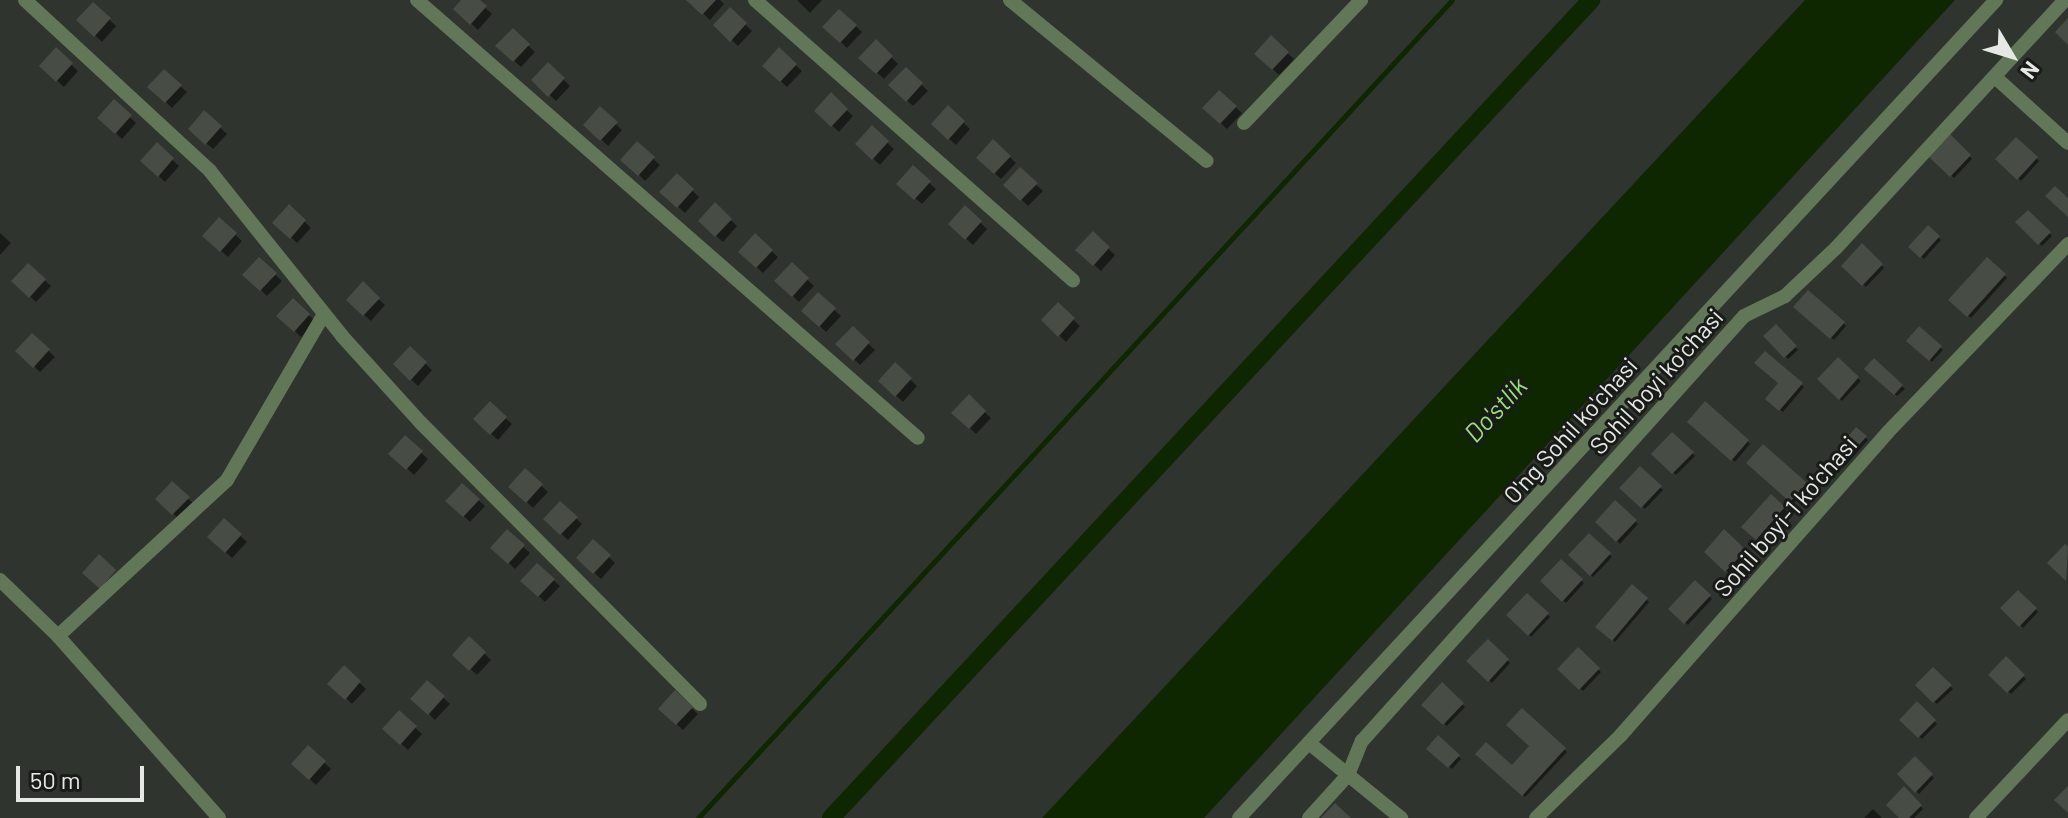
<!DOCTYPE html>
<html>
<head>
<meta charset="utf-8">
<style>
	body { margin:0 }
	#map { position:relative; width:2068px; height:818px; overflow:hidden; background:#30342e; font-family:Barlow,sans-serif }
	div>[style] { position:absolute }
	.water>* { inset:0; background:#0e2700 }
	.shadow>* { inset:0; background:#0007 }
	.stream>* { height:5px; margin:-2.5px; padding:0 2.5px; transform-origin:2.5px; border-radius:2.5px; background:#0e2700 }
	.canal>* { height:18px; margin:-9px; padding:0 9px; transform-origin:9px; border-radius:9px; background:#0e2700 }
	.building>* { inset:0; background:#474c45 }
	.street>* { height:14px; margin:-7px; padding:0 7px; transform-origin:7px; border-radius:7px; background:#617757 }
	span { translate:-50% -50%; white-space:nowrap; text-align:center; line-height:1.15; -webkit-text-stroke:6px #191b18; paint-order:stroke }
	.street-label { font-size:24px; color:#e5e8e4 }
	.water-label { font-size:26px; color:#9ade76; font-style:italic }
	.north { position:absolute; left:1972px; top:16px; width:80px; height:80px; -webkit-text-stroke:6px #191b18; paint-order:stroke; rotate:128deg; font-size:22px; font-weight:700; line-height:32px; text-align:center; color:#e5e8e4 }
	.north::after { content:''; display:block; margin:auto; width:28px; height:36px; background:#e5e8e4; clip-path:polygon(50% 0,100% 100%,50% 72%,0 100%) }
	.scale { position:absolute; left:16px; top:766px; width:128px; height:36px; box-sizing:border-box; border:4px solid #e5e8e4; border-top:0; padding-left:10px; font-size:24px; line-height:28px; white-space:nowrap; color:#e5e8e4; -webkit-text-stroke:6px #191b18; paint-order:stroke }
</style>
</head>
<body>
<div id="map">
	<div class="water">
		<i style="clip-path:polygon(1805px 0,1955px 0,1204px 818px,1042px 818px)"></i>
	</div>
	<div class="shadow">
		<i style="clip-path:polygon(463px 0,477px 0,492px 14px,478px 30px,455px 9px)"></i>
		<i style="clip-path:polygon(689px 0,720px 0,724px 4px,710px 20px)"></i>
		<i style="clip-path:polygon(797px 0,822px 0,810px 13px)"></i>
		<i style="clip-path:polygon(93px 5px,116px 26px,102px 42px,79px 20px)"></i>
		<i style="clip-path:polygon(730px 10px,752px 31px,738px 46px,716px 25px)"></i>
		<i style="clip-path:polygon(840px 11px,862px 32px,847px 48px,825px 27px)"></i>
		<i style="clip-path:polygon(513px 31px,535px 52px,521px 67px,498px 46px)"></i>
		<i style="clip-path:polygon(1271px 38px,1294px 59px,1279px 75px,1257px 54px)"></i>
		<i style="clip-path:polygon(876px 42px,898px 64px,884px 79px,861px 58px)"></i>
		<i style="clip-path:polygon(56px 50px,78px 71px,64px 87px,41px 66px)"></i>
		<i style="clip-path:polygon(780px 50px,802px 71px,787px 87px,765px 66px)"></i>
		<i style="clip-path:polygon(548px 64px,570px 86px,556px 101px,534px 80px)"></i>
		<i style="clip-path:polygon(906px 70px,928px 91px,913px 106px,891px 85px)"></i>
		<i style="clip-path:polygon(164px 72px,187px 92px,172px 108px,150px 87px)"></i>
		<i style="clip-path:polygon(1219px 92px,1242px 113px,1227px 129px,1205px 108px)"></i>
		<i style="clip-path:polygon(831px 95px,853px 116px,839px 132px,816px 111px)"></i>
		<i style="clip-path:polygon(114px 102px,136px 123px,122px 139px,100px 118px)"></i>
		<i style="clip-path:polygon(948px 108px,970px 129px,956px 145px,933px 124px)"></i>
		<i style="clip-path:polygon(600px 109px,622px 130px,608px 146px,586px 125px)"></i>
		<i style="clip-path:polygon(205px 113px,227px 134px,213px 149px,190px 129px)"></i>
		<i style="clip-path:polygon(872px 128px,894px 149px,880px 165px,857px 144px)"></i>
		<i style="clip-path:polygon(1950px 137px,1972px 159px,1954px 178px,1932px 156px)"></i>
		<i style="clip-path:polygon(2016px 140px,2039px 161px,2021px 181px,1998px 159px)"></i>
		<i style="clip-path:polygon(994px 142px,1016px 163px,1001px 179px,979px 158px)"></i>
		<i style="clip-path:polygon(637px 144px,660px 165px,645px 181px,623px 159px)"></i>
		<i style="clip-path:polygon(157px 145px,179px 166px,165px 182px,143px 161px)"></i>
		<i style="clip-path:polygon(913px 168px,936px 189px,922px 204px,899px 184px)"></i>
		<i style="clip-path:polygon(1020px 170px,1043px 191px,1028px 206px,1006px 185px)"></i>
		<i style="clip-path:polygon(677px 176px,699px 197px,685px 213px,662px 192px)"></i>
		<i style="clip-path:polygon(715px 205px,737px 226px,723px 242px,700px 221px)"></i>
		<i style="clip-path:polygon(289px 206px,311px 228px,297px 243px,275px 222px)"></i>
		<i style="clip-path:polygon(965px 208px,987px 229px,973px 245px,950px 224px)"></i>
		<i style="clip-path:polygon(2028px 213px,2052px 236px,2042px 246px,2018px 222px)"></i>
		<i style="clip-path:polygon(219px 220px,242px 241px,228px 257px,205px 236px)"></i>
		<i style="clip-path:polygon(1929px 228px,1941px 240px,1924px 259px,1911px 247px)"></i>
		<i style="clip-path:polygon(0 233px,11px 243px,0 255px)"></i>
		<i style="clip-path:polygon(1093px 234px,1115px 255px,1101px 271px,1078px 250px)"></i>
		<i style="clip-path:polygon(755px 236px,778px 257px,763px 273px,741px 252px)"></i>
		<i style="clip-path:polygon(1862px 246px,1884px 268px,1866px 287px,1843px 266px)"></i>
		<i style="clip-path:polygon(259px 260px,282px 281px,267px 296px,245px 275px)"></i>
		<i style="clip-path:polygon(1987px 260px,2007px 278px,1971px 318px,1951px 299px)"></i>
		<i style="clip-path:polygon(28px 265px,51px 286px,36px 302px,14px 281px)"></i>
		<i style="clip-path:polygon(792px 265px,814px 286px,799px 302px,777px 281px)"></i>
		<i style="clip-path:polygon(363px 284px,385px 305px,371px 321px,348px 300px)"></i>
		<i style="clip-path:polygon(1809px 293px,1846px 326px,1834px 340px,1796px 307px)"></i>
		<i style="clip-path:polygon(818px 295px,841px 316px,826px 332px,804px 311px)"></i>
		<i style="clip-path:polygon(293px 301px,315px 321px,301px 337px,279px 316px)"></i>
		<i style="clip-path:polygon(1058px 305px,1080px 326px,1066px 342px,1043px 320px)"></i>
		<i style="clip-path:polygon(1776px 327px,1798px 350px,1788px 359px,1766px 336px)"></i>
		<i style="clip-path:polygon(853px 329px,875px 350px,860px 365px,838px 344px)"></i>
		<i style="clip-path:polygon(1920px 329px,1943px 350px,1932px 362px,1909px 341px)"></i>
		<i style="clip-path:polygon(32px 336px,55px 357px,40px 372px,18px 351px)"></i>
		<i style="clip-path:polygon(410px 349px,432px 370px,418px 386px,395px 364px)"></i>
		<i style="clip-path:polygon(1765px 354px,1804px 387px,1783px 412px,1768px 399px,1781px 384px)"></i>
		<i style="clip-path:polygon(1838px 360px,1861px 381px,1842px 401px,1819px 379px)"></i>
		<i style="clip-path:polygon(1874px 361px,1905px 389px,1897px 396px,1867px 369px)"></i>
		<i style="clip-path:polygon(895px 365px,917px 386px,903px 402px,880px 381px)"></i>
		<i style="clip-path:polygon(969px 397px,991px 418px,976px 434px,954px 413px)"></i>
		<i style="clip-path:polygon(490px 404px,512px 424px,498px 440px,475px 419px)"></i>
		<i style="clip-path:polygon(1705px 404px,1750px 444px,1735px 462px,1689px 422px)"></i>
		<i style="clip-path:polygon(1856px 429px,1868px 440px,1846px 465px,1834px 455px)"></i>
		<i style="clip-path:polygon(1672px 434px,1695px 456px,1676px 475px,1654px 454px)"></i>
		<i style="clip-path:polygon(405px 438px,428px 459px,414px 475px,391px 454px)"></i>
		<i style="clip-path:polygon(1763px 447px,1808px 487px,1794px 503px,1749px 463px)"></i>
		<i style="clip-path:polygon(1640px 468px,1663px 490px,1645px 509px,1622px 488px)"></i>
		<i style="clip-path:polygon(525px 471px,548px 492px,533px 508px,511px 487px)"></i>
		<i style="clip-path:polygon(172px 484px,194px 504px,180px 520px,158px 499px)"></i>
		<i style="clip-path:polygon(462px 485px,485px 506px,470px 522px,448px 501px)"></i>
		<i style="clip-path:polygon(1771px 497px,1787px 511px,1759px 541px,1744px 526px)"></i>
		<i style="clip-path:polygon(560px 503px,582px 524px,568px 540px,546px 519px)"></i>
		<i style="clip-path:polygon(1615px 503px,1638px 524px,1620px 544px,1597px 522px)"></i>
		<i style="clip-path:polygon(224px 521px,247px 542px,232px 558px,210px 537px)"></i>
		<i style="clip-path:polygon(507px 532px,530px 553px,515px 569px,493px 548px)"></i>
		<i style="clip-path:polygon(1724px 532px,1747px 554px,1729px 573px,1706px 552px)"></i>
		<i style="clip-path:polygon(1589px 536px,1612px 557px,1593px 577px,1571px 555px)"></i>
		<i style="clip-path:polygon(593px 542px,615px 563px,601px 579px,579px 558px)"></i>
		<i style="clip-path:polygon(1561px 562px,1584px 583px,1566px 603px,1543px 581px)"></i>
		<i style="clip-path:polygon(537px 565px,560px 586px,545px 602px,523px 581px)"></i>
		<i style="clip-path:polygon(1695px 583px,1712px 599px,1688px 625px,1670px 609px)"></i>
		<i style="clip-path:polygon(1632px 587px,1649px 602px,1615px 642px,1598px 627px)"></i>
		<i style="clip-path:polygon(2018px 593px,2038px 612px,2023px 628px,2003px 608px)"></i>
		<i style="clip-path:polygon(1527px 596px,1550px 617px,1531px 637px,1509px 615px)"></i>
		<i style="clip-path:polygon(469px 639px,491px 660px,477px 675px,454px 654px)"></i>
		<i style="clip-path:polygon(1488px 642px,1510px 663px,1492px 683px,1469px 661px)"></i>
		<i style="clip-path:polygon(1578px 650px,1601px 672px,1583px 691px,1560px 669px)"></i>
		<i style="clip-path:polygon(2006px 659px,2026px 679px,2011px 694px,1991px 675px)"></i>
		<i style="clip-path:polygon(344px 668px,366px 689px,352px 704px,330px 683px)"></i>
		<i style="clip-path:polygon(1933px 670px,1953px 689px,1937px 704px,1918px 685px)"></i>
		<i style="clip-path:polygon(427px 683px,450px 704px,435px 720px,413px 699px)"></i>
		<i style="clip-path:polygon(1443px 685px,1465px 707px,1447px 726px,1424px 705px)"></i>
		<i style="clip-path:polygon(675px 693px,698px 714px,683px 730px,661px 709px)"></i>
		<i style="clip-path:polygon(1917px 704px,1937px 724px,1922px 739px,1902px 720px)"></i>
		<i style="clip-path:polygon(1522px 711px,1567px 752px,1525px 797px,1478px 754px,1512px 768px,1532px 746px)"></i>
		<i style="clip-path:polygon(399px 713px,422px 734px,408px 750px,385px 729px)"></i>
		<i style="clip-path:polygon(1438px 738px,1461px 759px,1452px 769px,1429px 749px)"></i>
		<i style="clip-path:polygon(308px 748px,331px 769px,316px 785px,294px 764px)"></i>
		<i style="clip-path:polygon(1915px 759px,1934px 778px,1919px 794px,1899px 774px)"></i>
		<i style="clip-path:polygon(1904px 789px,1923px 809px,1914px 818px,1902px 818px)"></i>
		<i style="clip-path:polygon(1873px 809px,1882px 818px,1864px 818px)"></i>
	</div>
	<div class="stream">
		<i style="left:698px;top:818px;width:1112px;rotate:-47.33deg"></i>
	</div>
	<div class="canal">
		<i style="left:831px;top:818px;width:1117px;rotate:-47.1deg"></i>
	</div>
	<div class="building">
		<i style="clip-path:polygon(461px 0,480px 0,487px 6px,470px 25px,453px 9px)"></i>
		<i style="clip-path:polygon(686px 0,716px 0,702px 15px)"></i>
		<i style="clip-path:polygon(93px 2px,111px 18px,94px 37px,76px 20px)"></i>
		<i style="clip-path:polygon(730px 7px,747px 23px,730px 42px,713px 25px)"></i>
		<i style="clip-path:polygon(839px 9px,857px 25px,840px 43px,822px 27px)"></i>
		<i style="clip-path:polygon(2068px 18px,2068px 45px,2055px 32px)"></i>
		<i style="clip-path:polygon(513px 28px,530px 44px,513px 62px,495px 46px)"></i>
		<i style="clip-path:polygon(1271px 35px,1289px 52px,1272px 70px,1254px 54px)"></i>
		<i style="clip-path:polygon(876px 39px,893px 56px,876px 74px,858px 58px)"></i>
		<i style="clip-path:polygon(56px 47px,73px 63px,56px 82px,39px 66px)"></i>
		<i style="clip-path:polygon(779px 47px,797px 64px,780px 82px,762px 66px)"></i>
		<i style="clip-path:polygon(548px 62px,565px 78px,548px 97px,531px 80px)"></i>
		<i style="clip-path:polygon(906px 67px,923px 83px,906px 102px,888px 85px)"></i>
		<i style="clip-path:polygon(164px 69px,182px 85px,165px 103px,147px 87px)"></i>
		<i style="clip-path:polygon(1219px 90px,1237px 106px,1220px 124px,1202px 108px)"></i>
		<i style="clip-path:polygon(831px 92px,848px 109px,831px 127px,814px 111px)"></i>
		<i style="clip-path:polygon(114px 99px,132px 115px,115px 134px,97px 118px)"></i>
		<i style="clip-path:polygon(948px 105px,965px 121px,948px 140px,931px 124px)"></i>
		<i style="clip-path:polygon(600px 106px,618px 122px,600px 141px,583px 125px)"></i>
		<i style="clip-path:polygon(204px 110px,222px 126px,205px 145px,188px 129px)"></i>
		<i style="clip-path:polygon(872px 125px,889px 141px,872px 160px,855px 144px)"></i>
		<i style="clip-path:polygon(1950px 134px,1971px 155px,1950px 177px,1929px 157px)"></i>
		<i style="clip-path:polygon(2016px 137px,2038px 157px,2017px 180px,1995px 159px)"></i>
		<i style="clip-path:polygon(993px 139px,1011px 156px,994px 174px,976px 158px)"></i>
		<i style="clip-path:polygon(637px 141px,655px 157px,638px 176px,620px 160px)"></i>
		<i style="clip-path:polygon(157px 142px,174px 158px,158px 177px,140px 161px)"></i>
		<i style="clip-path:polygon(913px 165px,931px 181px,914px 200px,896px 184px)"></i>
		<i style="clip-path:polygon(1020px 167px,1038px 183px,1020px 201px,1003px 185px)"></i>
		<i style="clip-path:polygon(677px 173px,694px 189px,677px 208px,659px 192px)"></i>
		<i style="clip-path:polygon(2055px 186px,2068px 198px,2068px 217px,2045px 196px)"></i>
		<i style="clip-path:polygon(715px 202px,732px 219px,715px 237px,698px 221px)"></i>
		<i style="clip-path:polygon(289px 204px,306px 220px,290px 239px,272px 223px)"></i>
		<i style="clip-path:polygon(965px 205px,982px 221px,965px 240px,948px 224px)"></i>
		<i style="clip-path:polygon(2028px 210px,2051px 232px,2038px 245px,2015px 222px)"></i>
		<i style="clip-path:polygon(219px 217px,237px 233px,220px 252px,202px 236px)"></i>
		<i style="clip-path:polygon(1928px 225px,1940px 236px,1920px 258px,1908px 247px)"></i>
		<i style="clip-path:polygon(1093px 231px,1110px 247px,1093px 266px,1075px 250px)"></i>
		<i style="clip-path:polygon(755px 233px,773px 250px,756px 268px,738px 252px)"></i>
		<i style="clip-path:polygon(1862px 243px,1883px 264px,1862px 286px,1841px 266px)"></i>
		<i style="clip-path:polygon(259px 257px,277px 273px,260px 291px,242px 275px)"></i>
		<i style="clip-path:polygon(1987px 257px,2006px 274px,1967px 317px,1948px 300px)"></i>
		<i style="clip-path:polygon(792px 262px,809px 278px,792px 297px,774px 281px)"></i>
		<i style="clip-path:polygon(28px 263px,46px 279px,29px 298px,11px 281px)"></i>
		<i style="clip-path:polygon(363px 281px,380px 298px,363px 316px,346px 300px)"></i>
		<i style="clip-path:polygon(1808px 290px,1845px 322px,1830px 339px,1793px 307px)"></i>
		<i style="clip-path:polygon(818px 292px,836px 308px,819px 327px,801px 311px)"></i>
		<i style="clip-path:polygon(293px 298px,310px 314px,294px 332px,276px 316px)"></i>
		<i style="clip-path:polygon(1058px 302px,1075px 318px,1058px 337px,1041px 320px)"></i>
		<i style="clip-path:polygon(1776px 324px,1797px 346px,1784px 358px,1763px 336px)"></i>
		<i style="clip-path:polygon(853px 326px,870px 342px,853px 361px,835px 344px)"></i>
		<i style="clip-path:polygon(1919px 326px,1942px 346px,1929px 361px,1906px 341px)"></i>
		<i style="clip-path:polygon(32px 333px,50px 349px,33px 368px,15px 351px)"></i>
		<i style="clip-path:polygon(410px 346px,427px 362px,410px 381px,393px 364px)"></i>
		<i style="clip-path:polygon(1765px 351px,1803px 383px,1779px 411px,1765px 399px,1778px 383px,1754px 363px)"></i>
		<i style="clip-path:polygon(1838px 357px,1859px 377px,1839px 400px,1817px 379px)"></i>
		<i style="clip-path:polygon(1874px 358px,1903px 385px,1894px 395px,1864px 369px)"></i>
		<i style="clip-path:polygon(895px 362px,912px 378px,895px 397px,878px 381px)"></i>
		<i style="clip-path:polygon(969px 394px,986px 411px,969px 429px,951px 413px)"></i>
		<i style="clip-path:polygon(490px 401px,507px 417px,490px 435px,473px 419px)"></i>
		<i style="clip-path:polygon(1705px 401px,1749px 440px,1731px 461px,1687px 422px)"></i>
		<i style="clip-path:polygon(1856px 427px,1867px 436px,1842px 464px,1832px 455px)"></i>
		<i style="clip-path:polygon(1672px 432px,1694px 452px,1672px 474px,1651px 454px)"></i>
		<i style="clip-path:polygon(405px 435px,423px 451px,406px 470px,388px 454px)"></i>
		<i style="clip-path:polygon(1763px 444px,1807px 483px,1790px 502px,1746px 463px)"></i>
		<i style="clip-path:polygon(1640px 466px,1662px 486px,1641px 508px,1619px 488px)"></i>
		<i style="clip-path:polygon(525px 468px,543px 484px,526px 503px,508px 487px)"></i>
		<i style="clip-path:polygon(172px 481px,190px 497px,172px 515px,155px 499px)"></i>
		<i style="clip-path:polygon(462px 483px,480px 499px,463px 517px,445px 501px)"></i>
		<i style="clip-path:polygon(1771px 494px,1785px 507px,1756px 540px,1741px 527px)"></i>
		<i style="clip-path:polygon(1615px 500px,1637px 520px,1616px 542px,1595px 522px)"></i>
		<i style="clip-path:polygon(560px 501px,578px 517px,560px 535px,543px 519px)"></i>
		<i style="clip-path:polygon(224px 518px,242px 534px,225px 553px,207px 537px)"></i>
		<i style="clip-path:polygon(507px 529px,525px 545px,508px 564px,490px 548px)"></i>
		<i style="clip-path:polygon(1724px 529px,1746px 550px,1725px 572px,1704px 552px)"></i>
		<i style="clip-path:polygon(1589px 533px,1611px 553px,1590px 576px,1568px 555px)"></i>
		<i style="clip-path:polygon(593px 539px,611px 555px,593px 574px,576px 558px)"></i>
		<i style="clip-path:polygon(2065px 544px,2068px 547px,2066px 581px,2047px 563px)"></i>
		<i style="clip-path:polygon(99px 554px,116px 570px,100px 589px,82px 573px)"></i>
		<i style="clip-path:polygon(1561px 559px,1583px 579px,1562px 602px,1540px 581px)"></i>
		<i style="clip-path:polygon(537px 563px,555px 579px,538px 597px,520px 581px)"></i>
		<i style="clip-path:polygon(1695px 580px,1711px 595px,1684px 624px,1668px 609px)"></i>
		<i style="clip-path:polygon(1632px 584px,1648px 598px,1612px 641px,1595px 627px)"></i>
		<i style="clip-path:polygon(2018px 590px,2037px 608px,2019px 627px,2000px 608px)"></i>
		<i style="clip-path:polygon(1527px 593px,1549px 613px,1528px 636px,1506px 615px)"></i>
		<i style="clip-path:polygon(469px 636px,486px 652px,469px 671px,452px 655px)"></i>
		<i style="clip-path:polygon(1488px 639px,1509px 659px,1488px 682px,1466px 661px)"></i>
		<i style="clip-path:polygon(1578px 647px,1600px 668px,1579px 690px,1557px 669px)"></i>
		<i style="clip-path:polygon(2006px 656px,2025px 675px,2007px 693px,1988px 675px)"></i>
		<i style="clip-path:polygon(344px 665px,361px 681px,345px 700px,327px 684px)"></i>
		<i style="clip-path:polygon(1933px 667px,1952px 685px,1933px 703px,1915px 685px)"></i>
		<i style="clip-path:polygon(427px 680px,445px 696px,428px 715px,410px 699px)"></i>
		<i style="clip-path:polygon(1442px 682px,1464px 703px,1443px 725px,1421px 705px)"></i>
		<i style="clip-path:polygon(675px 690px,693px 707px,676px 725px,658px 709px)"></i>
		<i style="clip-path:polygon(1917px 701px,1936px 720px,1918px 738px,1899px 720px)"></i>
		<i style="clip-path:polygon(1522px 708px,1566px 748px,1522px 796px,1475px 754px,1486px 742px,1512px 765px,1529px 746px,1506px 725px)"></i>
		<i style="clip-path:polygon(399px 710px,417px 726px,400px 745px,382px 729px)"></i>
		<i style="clip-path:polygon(1438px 735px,1460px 755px,1448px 768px,1426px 749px)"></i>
		<i style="clip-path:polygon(308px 745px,326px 761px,309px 780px,291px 764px)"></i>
		<i style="clip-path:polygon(1915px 756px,1933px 774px,1915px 793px,1897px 774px)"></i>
		<i style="clip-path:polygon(1904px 786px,1922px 805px,1909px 818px,1899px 818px,1886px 805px)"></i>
		<i style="clip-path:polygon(2068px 786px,2068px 813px,2054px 800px)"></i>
		<i style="clip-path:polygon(1335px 803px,1351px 818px,1321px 818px)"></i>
	</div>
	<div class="street">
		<i style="left:25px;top:0;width:252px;rotate:42.7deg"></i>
		<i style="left:210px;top:171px;width:211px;rotate:51.3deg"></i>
		<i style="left:342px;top:336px;width:118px;rotate:47.8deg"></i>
		<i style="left:421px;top:423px;width:396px;rotate:45.2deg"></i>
		<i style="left:417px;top:0;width:665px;rotate:41.16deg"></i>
		<i style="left:755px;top:0;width:424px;rotate:41.4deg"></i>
		<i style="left:1010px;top:0;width:254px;rotate:39.3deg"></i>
		<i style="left:1995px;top:77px;width:98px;rotate:42.1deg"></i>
		<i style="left:1244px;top:123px;width:170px;rotate:-46.4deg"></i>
		<i style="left:0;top:580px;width:81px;rotate:44deg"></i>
		<i style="left:58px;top:636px;width:243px;rotate:48.5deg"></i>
		<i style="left:58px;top:636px;width:230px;rotate:-42.7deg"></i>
		<i style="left:227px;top:480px;width:192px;rotate:-59.7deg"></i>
		<i style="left:1309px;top:743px;width:119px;rotate:39.2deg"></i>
		<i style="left:1239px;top:818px;width:1115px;rotate:-47.22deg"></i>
		<i style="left:1309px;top:818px;width:58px;rotate:-47.8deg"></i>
		<i style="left:1348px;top:775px;width:37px;rotate:-68deg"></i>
		<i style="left:1362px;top:741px;width:571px;rotate:-48.05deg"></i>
		<i style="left:1744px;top:316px;width:46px;rotate:-26deg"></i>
		<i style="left:1785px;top:296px;width:70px;rotate:-43.3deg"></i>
		<i style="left:1836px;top:248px;width:338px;rotate:-47.3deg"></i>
		<i style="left:1536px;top:818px;width:119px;rotate:-44.3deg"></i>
		<i style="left:1621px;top:735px;width:402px;rotate:-48.6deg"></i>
		<i style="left:1887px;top:433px;width:262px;rotate:-46.2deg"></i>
		<i style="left:1976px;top:818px;width:134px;rotate:-46.8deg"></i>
	</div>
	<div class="street-label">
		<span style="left:1656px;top:381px;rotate:-48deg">Sohil boyi ko'chasi</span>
		<span style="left:1570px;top:430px;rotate:-48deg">O'ng Sohil ko'chasi</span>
		<span style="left:1785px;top:516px;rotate:-49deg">Sohil boyi-1 ko'chasi</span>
	</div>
	<div class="water-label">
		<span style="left:1495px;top:409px;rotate:-47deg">Do'stlik</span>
	</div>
	<div class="north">N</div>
	<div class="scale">50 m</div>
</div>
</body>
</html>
